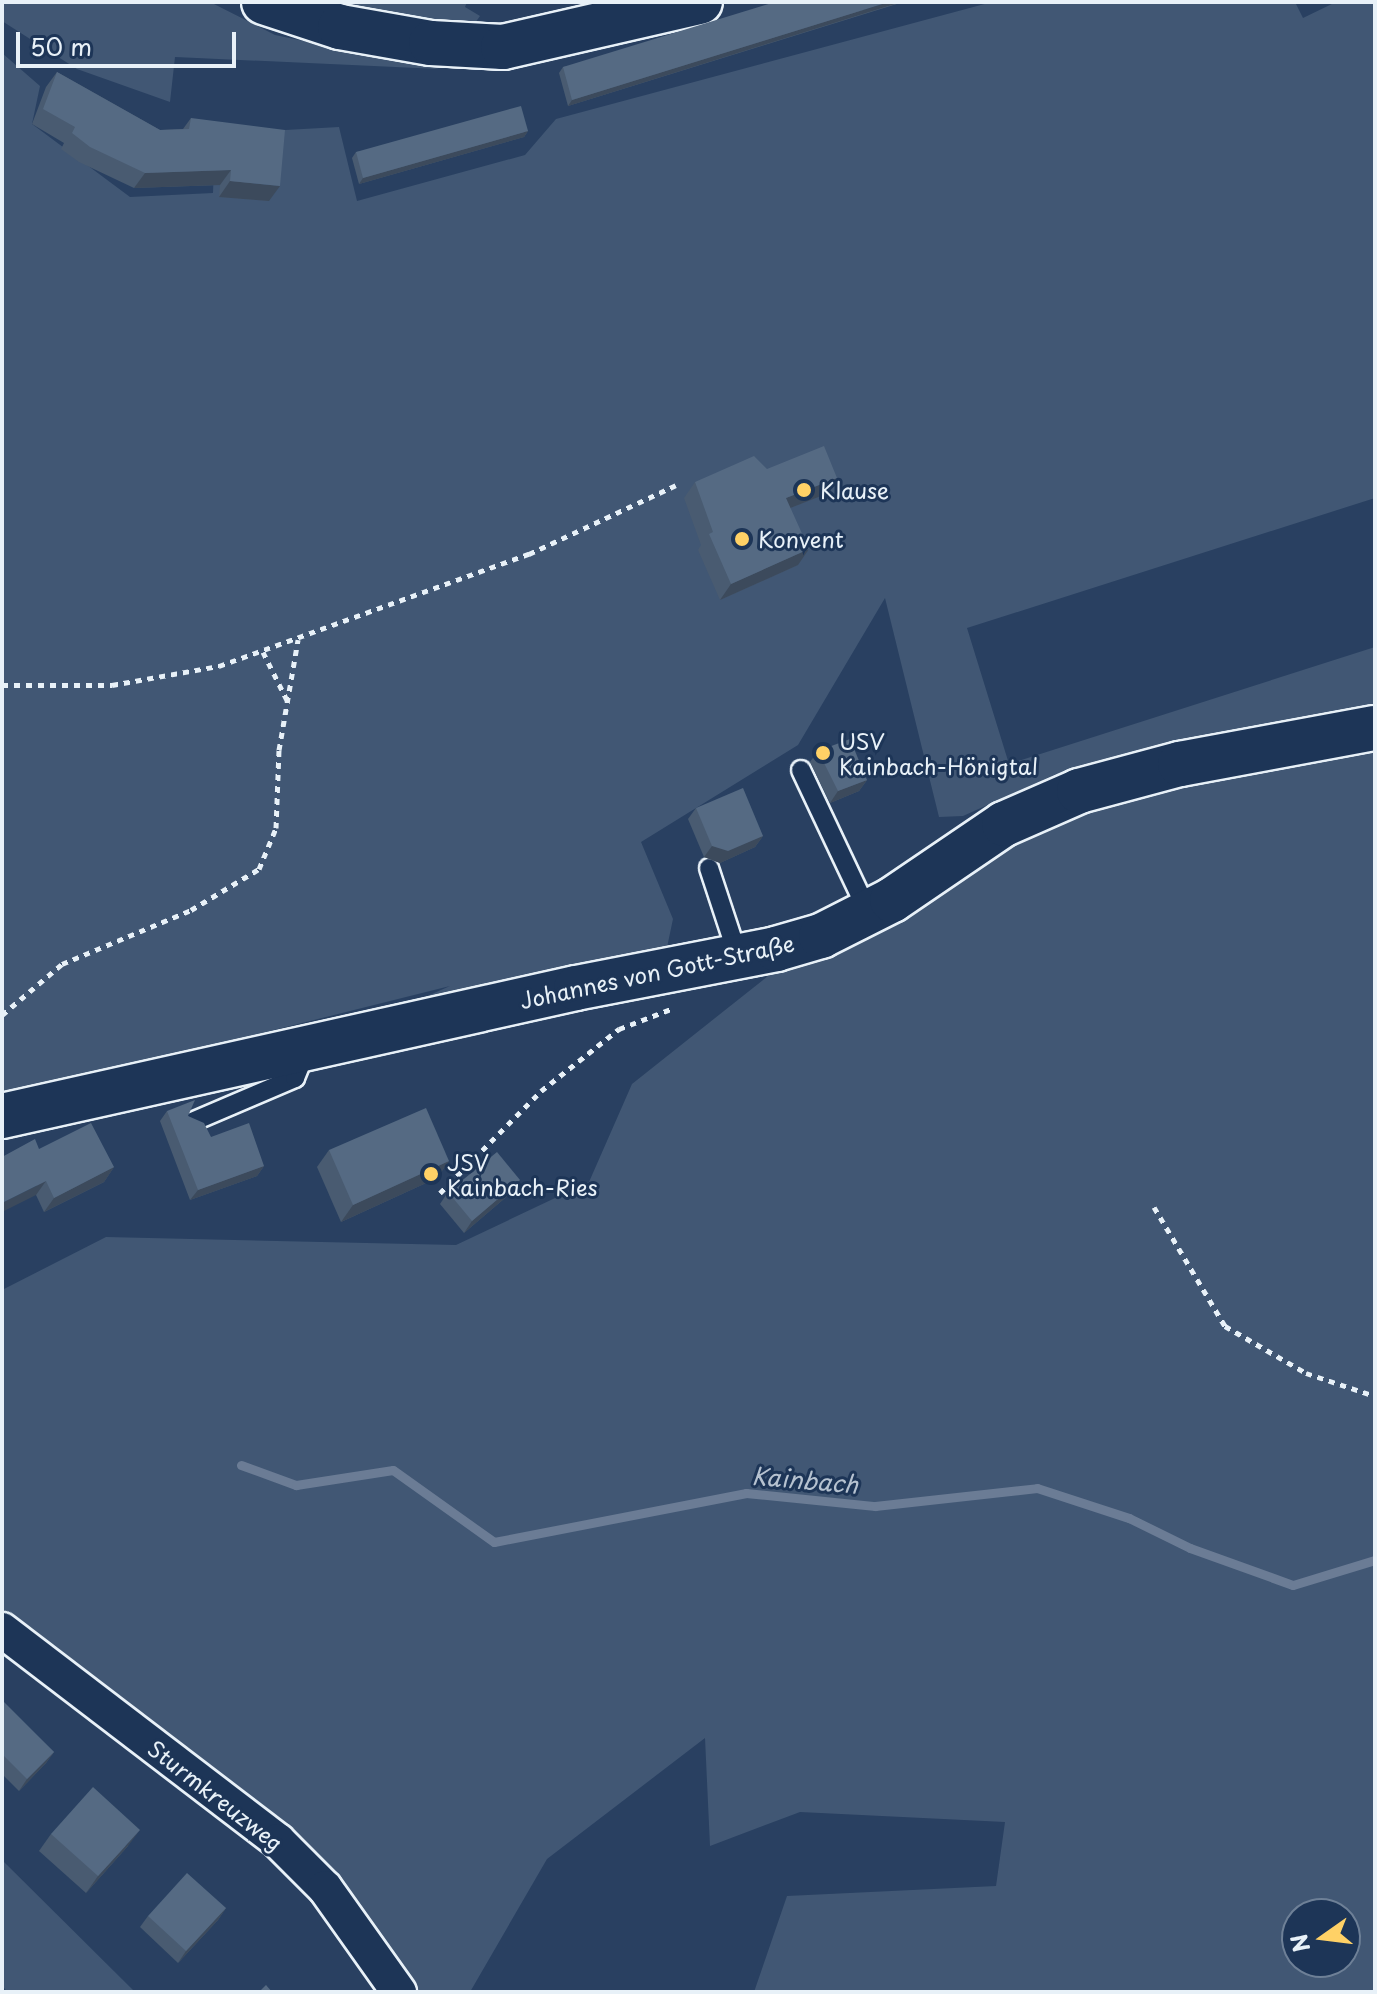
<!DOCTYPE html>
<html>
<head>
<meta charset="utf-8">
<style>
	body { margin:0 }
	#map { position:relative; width:1377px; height:1994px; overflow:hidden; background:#294061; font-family:"Playpen Sans",sans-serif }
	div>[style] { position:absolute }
	.green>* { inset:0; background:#415774 }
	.stream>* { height:9px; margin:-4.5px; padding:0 4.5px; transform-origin:4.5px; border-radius:4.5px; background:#6b7c95 }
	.path>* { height:5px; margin-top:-2.5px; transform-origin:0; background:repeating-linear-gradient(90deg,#e8f1f8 0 6px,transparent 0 12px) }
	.roads { filter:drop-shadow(2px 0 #e8f1f8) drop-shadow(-2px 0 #e8f1f8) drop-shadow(0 2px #e8f1f8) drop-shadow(0 -2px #e8f1f8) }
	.service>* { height:18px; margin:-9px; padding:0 9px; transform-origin:9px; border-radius:9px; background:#1d3557 }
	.minor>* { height:34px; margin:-17px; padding:0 17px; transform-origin:17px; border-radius:17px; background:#1d3557 }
	.tertiary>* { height:44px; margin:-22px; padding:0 22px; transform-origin:22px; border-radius:22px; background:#1d3557 }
	.wall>* { inset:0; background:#495b71 }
	.shaded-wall>* { inset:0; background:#3c4a5c }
	.building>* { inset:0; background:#556a83 }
	.dots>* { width:22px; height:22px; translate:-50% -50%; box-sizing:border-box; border:4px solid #1d3557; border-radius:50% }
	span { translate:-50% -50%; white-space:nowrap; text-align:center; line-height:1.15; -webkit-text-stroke:6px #1d3557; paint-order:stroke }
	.poi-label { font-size:22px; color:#e8f1f8 }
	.left { translate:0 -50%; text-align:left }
	.street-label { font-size:22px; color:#e8f1f8 }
	.water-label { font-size:24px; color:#b6c2d0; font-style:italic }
	.frame { position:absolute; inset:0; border:4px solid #e8f1f8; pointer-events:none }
	.north { position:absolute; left:1281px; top:1898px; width:80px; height:80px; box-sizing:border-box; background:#1d3557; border:2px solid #6e8097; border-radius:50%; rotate:256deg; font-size:22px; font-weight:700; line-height:32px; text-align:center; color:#e8f1f8 }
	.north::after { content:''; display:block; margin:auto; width:28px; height:36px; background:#ffd166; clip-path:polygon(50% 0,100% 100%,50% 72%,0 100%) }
	.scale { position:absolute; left:16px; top:32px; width:220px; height:36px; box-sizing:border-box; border:4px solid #e8f1f8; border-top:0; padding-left:10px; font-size:24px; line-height:28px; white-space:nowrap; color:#e8f1f8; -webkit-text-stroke:6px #1d3557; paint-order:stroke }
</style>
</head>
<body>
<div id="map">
	<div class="green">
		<i style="clip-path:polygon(2px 2px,210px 2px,275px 35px,439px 69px,175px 57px,170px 102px,77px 69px,2px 21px)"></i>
		<i style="clip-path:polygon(324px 2px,467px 2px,465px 7px,480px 16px,470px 30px)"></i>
		<i style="clip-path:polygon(992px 2px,1295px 2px,1303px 18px,1336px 2px,1375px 2px,1375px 498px,967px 628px,1009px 764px,1375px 647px,1375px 711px,1056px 774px,963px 816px,939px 817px,885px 598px,798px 745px,641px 842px,673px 919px,662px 971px,321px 1043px,450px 986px,2px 1098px,2px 53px,40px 86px,32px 124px,130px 197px,213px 193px,215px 134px,339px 127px,357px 201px,525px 155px,556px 119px)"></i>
		<i style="clip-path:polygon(evenodd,1375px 751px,1375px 1992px,754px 1992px,787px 1896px,996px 1886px,1005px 1822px,800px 1812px,710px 1846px,705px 1738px,547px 1859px,470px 1992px,399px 1992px,325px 1888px,2px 1630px,2px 1290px,106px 1237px,456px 1245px,589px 1182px,632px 1084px,773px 972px,1009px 834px,1226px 770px,1375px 751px,1297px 1914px,1345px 1914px,1345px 1962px,1297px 1962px,1297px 1914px)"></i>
		<i style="clip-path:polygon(2px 1860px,135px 1992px,7px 1992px,2px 1985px)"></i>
	</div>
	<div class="stream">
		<i style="left:241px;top:1465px;width:59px;rotate:20deg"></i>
		<i style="left:296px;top:1485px;width:98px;rotate:-8.8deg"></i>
		<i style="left:393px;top:1470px;width:124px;rotate:35.5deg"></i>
		<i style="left:494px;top:1542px;width:257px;rotate:-11deg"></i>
		<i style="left:746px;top:1493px;width:130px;rotate:5.8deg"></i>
		<i style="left:875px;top:1506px;width:163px;rotate:-6.3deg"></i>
		<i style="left:1037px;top:1488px;width:97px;rotate:18.1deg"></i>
		<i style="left:1129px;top:1518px;width:68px;rotate:26.2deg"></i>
		<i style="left:1190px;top:1548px;width:109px;rotate:19.8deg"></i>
		<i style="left:1293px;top:1585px;width:86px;rotate:-17deg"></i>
	</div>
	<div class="path">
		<i style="left:263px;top:652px;width:54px;rotate:63.4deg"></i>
		<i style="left:2px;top:685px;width:110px"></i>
		<i style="left:112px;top:685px;width:109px;rotate:-10.1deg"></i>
		<i style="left:219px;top:666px;width:330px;rotate:-19.9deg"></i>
		<i style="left:529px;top:554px;width:162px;rotate:-25.1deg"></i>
		<i style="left:2px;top:1015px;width:79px;rotate:-40.4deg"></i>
		<i style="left:62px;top:964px;width:140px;rotate:-22.7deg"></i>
		<i style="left:191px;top:910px;width:79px;rotate:-31.1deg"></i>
		<i style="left:259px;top:869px;width:44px;rotate:-67.5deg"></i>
		<i style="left:276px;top:828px;width:78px;rotate:-87.8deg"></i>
		<i style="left:279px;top:750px;width:112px;rotate:-80.2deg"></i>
		<i style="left:440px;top:1193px;width:144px;rotate:-45.3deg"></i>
		<i style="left:541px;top:1091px;width:100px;rotate:-38.5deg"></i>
		<i style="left:619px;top:1029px;width:56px;rotate:-21deg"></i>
		<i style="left:1154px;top:1207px;width:139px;rotate:59.2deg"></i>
		<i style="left:1225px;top:1326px;width:94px;rotate:30.1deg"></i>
		<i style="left:1306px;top:1373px;width:73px;rotate:18.4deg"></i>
	</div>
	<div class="roads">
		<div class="service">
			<i style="left:801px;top:770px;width:157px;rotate:64.7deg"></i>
			<i style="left:709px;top:868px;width:93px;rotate:71.8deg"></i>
			<i style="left:192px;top:1122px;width:112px;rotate:-23.1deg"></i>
			<i style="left:295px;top:1078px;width:29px;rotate:-68deg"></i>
		</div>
		<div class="minor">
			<i style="left:2px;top:1630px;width:347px;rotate:37.4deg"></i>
			<i style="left:278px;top:1841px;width:66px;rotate:45deg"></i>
			<i style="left:325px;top:1888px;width:128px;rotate:54.6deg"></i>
		</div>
		<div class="tertiary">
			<i style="left:264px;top:2px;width:80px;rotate:18.2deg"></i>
			<i style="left:340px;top:27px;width:92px;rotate:10deg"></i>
			<i style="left:431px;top:43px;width:72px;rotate:3.2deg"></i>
			<i style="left:503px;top:47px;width:202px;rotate:-12.9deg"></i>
			<i style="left:2px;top:1116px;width:588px;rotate:-12.57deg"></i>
			<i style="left:576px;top:988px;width:204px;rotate:-11deg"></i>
			<i style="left:776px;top:949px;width:47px;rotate:-16.1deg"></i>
			<i style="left:821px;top:936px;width:80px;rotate:-26.9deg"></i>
			<i style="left:892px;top:900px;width:135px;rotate:-34.2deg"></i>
			<i style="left:1004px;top:824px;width:82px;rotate:-23.7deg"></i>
			<i style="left:1079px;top:791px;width:105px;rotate:-15deg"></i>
			<i style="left:1180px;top:764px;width:198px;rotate:-10.5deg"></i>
		</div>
	</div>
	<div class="wall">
		<i style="clip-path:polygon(900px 3px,568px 106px,559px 73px,563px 67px)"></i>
		<i style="clip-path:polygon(57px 72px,160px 130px,183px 129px,191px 118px,269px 201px,219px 197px,220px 185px,134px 188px,79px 162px,61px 149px,64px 143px,32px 124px,46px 87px)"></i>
		<i style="clip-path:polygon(528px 131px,524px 137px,359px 184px,352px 158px,356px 152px)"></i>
		<i style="clip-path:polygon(767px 469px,826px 494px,790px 508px,798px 565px,720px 600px,698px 550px,701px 545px,684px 498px,695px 482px)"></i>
		<i style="clip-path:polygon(818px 751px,867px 780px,859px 791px,830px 803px,810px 762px)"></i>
		<i style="clip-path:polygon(696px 808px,763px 836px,755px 847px,720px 863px,704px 857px,688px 819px)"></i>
		<i style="clip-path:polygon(167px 1111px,188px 1116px,211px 1137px,264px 1166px,257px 1176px,190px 1200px,160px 1121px)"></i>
		<i style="clip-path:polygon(39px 1149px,114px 1167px,104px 1182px,44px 1212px,36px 1195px)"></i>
		<i style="clip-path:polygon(329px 1150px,449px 1161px,437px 1178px,341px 1222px,317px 1167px)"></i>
		<i style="clip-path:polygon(448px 1192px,512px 1192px,464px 1233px,440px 1204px)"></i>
		<i style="clip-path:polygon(2px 1702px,54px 1752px,46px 1763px,19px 1791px,2px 1774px)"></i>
		<i style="clip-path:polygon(51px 1834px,128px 1846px,86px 1893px,39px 1851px)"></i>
		<i style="clip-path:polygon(226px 1908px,218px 1920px,178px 1963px,140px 1927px,148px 1916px)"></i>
	</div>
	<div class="shaded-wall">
		<i style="clip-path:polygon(889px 2px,901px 2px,568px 106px,572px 100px)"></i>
		<i style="clip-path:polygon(528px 131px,524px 137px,359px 184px,363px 178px)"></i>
		<i style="clip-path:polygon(231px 170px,220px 185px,134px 188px,145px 173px)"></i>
		<i style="clip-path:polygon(230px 181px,280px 186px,269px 201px,219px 197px)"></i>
		<i style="clip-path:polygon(837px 478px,826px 494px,775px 514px,786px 498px)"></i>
		<i style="clip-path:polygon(809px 549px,798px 565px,720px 600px,731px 584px)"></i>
		<i style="clip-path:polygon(867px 780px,859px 791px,830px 803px,838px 791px)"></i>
		<i style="clip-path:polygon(763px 836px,755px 847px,720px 863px,704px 857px,712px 846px)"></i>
		<i style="clip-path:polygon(449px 1161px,437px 1178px,341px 1222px,353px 1205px)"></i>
		<i style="clip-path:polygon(264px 1166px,257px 1176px,190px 1200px,198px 1190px)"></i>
		<i style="clip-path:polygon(114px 1167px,104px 1182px,44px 1212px,54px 1198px)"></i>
		<i style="clip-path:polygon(520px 1180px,512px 1192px,464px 1233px,472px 1221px)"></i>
		<i style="clip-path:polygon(46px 1181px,36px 1195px,2px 1212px,2px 1203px)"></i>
		<i style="clip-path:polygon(54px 1752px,46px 1763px,19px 1791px,27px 1779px)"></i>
		<i style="clip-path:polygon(140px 1830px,128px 1846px,86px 1893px,98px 1876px)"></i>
		<i style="clip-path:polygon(226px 1908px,218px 1920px,178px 1963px,186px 1951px)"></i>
	</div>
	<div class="building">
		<i style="clip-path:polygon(775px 2px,889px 2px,572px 100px,563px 67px)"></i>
		<i style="clip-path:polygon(57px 72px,160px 130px,189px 129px,191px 118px,285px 130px,280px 186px,230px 181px,231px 170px,145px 173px,90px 147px,72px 133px,75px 127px,43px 109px)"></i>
		<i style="clip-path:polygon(521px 106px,528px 131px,363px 178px,356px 152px)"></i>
		<i style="clip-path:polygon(824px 446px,837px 478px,786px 498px,809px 549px,731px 584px,709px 534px,713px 532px,695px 482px,754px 456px,767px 469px)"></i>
		<i style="clip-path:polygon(850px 739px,867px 780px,838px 791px,818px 751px)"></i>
		<i style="clip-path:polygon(743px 788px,763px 836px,728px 851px,712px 846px,696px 808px)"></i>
		<i style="clip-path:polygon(195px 1100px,188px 1116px,204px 1123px,211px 1137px,249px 1123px,264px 1166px,198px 1190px,167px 1111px)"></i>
		<i style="clip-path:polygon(426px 1108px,449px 1161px,353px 1205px,329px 1150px)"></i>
		<i style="clip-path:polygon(91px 1123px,114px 1167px,54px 1198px,46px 1181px,2px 1203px,2px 1157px,35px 1139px,39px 1149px)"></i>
		<i style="clip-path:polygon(497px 1152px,520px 1180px,472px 1221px,448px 1192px)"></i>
		<i style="clip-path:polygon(3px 1701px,54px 1752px,27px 1779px,2px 1754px,2px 1702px)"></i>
		<i style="clip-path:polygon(93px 1787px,140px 1830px,98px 1876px,51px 1834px)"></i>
		<i style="clip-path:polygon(187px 1873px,226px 1908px,186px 1951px,148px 1916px)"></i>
		<i style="clip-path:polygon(266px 1985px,272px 1992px,259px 1992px)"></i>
	</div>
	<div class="dots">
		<i style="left:804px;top:490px;background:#ffd166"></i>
		<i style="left:742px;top:539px;background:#ffd166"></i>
		<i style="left:823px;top:753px;background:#ffd166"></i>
		<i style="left:431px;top:1174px;background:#ffd166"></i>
	</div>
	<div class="poi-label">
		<span class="left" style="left:820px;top:490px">Klause</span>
		<span class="left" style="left:758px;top:539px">Konvent</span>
		<span class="left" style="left:839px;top:753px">USV<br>Kainbach-Hönigtal</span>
		<span class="left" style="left:447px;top:1174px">JSV<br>Kainbach-Ries</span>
	</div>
	<div class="street-label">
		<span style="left:657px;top:971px;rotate:-12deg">Johannes von Gott-Straße</span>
		<span style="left:216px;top:1795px;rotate:38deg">Sturmkreuzweg</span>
	</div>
	<div class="water-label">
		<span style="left:805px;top:1480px;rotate:5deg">Kainbach</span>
	</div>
	<div class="frame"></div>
	<div class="north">N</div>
	<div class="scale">50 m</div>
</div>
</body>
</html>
